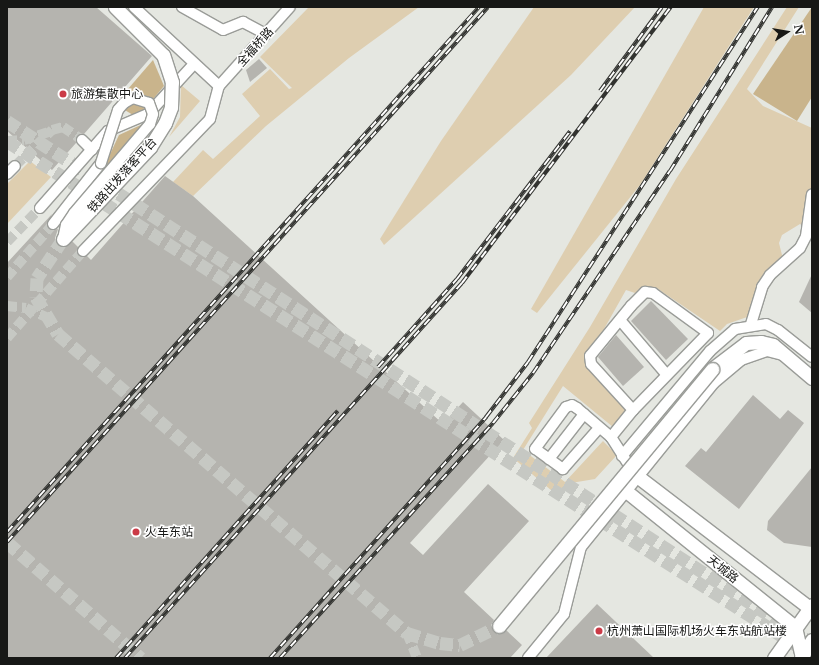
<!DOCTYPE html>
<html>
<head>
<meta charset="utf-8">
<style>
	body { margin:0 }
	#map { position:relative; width:819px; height:665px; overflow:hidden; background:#e5e7e1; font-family:"Libre Baskerville","Noto Sans SC",serif }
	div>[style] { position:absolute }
	.green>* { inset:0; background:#deceb0 }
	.forest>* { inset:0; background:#c9b48c }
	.building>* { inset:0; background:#b5b4af }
	.minor-tunnel>* { height:10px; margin-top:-5px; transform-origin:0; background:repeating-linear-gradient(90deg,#c6c8c3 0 10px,transparent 0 15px) }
	.major-tunnel>* { height:13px; margin-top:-6.5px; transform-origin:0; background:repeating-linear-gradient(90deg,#c6c8c3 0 13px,transparent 0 19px) }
	.roads { filter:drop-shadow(1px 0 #9a9c98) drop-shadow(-1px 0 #9a9c98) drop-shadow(0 1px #9a9c98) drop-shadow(0 -1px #9a9c98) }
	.minor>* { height:10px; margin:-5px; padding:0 5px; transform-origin:5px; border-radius:5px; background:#fff }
	.major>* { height:13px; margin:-6.5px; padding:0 6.5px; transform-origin:6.5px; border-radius:6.5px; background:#fff }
	.rail>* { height:4px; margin-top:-2px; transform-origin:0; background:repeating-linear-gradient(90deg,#fff 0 8px,#323330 0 16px); box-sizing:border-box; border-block:1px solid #323330 }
	.bridges { filter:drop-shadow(1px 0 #9a9c98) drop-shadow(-1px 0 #9a9c98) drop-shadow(0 1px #9a9c98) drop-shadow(0 -1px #9a9c98) }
	.minor-bridge>* { height:10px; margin:-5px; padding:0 5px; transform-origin:5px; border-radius:5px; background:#fff }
	.major-bridge>* { height:13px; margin:-6.5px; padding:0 6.5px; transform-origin:6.5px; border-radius:6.5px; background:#fff }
	.dots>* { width:11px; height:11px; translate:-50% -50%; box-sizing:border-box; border:2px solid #fff; border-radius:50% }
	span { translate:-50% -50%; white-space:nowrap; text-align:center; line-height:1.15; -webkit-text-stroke:3px #fff; paint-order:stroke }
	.street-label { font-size:12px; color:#171816 }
	.poi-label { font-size:12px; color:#171816 }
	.left { translate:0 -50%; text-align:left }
	.frame { position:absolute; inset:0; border:8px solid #171816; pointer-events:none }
	.north { position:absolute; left:767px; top:12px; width:40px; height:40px; -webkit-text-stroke:3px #fff; paint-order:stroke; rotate:78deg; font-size:11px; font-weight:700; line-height:16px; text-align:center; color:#171816 }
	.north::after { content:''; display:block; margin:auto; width:14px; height:18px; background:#171816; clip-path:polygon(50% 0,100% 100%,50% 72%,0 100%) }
</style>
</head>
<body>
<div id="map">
	<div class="green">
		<i style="clip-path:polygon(309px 7px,419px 7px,349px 58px,266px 126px,193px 196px,173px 182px,203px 150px,213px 159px,260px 116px,242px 94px,270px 69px,289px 89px,292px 88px,260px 57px)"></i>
		<i style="clip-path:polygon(534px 7px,635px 7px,571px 75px,384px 245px,380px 239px,441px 141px)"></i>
		<i style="clip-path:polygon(704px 7px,754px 7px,640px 185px,537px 313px,531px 309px)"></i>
		<i style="clip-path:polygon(787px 7px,799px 7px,747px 89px,763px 106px,812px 128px,812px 186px,803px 226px,800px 224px,782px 235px,779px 243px,783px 259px,765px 274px,751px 302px,750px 316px,727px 324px,720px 331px,658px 289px,647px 288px,635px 293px,626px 290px,586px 361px,628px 410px,613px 427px,563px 386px,523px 450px,565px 482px,603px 441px,617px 455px,595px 479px,571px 483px,558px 496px,513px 458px,532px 428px,529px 423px,590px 327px,676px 179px)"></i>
		<i style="clip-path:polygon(181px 85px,200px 101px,169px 137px,180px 117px)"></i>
		<i style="clip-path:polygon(30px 161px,51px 177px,7px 224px,7px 184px)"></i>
	</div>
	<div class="forest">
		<i style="clip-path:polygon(812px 7px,812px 97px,797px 121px,753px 94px)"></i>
		<i style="clip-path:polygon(153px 60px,164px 86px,144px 110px,133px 115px,115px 104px)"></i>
		<i style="clip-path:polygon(145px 123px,113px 159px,103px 169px,119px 135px)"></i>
	</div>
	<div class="building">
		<i style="clip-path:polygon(7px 7px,96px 7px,152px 56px,84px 134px,77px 136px,76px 143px,52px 170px,7px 131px)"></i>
		<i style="clip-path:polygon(259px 59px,267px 68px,250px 82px,246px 70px)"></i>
		<i style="clip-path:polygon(165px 176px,193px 196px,443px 424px,463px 402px,504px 440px,410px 543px,423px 555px,488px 484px,529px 521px,464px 592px,494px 620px,491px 625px,494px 632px,501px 634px,506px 630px,522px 645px,510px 658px,7px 658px,7px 263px,52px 214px,47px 226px,52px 230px,58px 229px,55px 238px,57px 245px,65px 247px,72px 241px,78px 247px,78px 255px,87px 256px,91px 260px)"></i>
		<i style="clip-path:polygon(812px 274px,812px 313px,799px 302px)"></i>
		<i style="clip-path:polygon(651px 301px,688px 339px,666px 360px,631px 321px)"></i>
		<i style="clip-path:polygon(616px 335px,644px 367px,623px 386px,598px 357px)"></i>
		<i style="clip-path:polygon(753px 395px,780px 419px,788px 410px,804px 423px,739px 509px,685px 466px,701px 448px,706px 452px)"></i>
		<i style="clip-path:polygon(812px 467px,812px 547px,784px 543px,767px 530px,768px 521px)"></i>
		<i style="clip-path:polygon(597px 604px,654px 658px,546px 658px)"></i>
	</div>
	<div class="minor-tunnel">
		<i style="left:7px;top:141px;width:17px;rotate:-3deg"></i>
		<i style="left:24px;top:140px;width:25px;rotate:-18deg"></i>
		<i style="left:15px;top:166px;width:52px;rotate:-44.2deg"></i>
		<i style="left:52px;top:130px;width:11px;rotate:-15deg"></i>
		<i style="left:63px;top:127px;width:23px;rotate:34deg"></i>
		<i style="left:7px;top:242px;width:47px;rotate:-45.9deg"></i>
		<i style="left:7px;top:277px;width:70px;rotate:-49deg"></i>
		<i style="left:7px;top:306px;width:19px;rotate:6deg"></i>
		<i style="left:26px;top:308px;width:22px;rotate:24deg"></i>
		<i style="left:7px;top:338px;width:116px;rotate:-48.9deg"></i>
		<i style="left:407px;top:633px;width:27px;rotate:68deg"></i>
	</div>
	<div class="major-tunnel">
		<i style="left:7px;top:121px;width:959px;rotate:32.96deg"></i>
		<i style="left:7px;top:141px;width:955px;rotate:32.56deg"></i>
		<i style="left:63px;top:239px;width:47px;rotate:123.7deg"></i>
		<i style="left:37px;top:278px;width:19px;rotate:93deg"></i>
		<i style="left:36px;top:297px;width:43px;rotate:59.3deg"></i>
		<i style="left:58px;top:334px;width:460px;rotate:40.6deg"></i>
		<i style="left:407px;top:633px;width:34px;rotate:17deg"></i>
		<i style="left:440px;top:643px;width:20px;rotate:6deg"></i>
		<i style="left:460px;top:645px;width:43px;rotate:-26deg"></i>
		<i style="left:7px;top:542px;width:177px;rotate:40.9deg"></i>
	</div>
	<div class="roads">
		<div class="minor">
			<i style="left:134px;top:7px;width:116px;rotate:42.9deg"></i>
			<i style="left:182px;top:7px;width:47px;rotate:29.3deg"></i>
			<i style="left:223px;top:30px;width:22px;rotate:-22deg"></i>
			<i style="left:243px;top:22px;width:26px;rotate:28deg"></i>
			<i style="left:82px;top:140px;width:14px;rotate:45deg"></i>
			<i style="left:7px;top:174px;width:11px;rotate:-45deg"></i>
			<i style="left:40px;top:208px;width:103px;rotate:-48.6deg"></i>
			<i style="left:108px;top:131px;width:43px;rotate:-23deg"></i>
			<i style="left:148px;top:114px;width:68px;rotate:-47.4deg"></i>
			<i style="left:53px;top:224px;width:78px;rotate:-51.8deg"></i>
			<i style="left:83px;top:251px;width:183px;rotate:-46.1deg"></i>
			<i style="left:210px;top:119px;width:34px;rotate:-75deg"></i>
			<i style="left:219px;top:86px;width:106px;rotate:-48.1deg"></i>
			<i style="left:620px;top:320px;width:72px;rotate:49.5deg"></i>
			<i style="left:751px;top:324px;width:39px;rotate:-73deg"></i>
			<i style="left:762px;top:287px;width:14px;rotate:-56deg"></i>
			<i style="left:770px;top:275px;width:40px;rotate:-42deg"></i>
			<i style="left:800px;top:248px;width:13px;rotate:-63deg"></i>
			<i style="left:806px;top:236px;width:42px;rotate:-81.9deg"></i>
			<i style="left:633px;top:410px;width:62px;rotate:-132.4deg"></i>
			<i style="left:591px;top:364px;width:8px;rotate:-97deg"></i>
			<i style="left:590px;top:356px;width:65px;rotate:-50.6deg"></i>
			<i style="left:631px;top:306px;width:20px;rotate:-45deg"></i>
			<i style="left:645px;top:292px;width:8px;rotate:7deg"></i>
			<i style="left:653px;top:293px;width:68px;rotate:36deg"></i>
			<i style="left:708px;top:333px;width:107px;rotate:134.2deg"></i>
			<i style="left:633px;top:410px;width:35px;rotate:129deg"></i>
			<i style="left:611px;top:437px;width:43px;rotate:57.4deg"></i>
			<i style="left:599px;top:428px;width:55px;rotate:131.3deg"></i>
			<i style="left:563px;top:469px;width:34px;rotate:-144deg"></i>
			<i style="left:535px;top:449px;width:52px;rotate:-53.6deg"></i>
			<i style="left:566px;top:407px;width:6px;rotate:-18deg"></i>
			<i style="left:572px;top:405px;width:6px;rotate:31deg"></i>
			<i style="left:577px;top:408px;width:45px;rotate:40.5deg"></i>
			<i style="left:622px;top:456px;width:137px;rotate:-50deg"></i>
			<i style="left:710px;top:351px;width:33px;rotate:-41deg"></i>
			<i style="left:735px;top:329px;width:31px;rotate:-9deg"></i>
			<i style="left:766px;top:324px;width:13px;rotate:27deg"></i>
			<i style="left:778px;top:330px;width:43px;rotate:38.5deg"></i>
			<i style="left:549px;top:459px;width:57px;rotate:-52.1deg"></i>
			<i style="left:528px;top:658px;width:57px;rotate:-50.7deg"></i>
			<i style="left:564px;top:614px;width:69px;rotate:-75.8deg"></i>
			<i style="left:581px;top:547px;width:211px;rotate:-51deg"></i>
			<i style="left:714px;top:383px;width:35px;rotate:-40deg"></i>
			<i style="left:741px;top:360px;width:28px;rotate:-19deg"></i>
			<i style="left:767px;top:351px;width:16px;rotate:14deg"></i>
		</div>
		<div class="major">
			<i style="left:712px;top:369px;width:43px;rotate:-37.4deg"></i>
			<i style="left:746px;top:343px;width:15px;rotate:-4deg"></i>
			<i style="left:761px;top:342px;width:12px;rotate:14deg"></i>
			<i style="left:773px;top:345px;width:51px;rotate:40.2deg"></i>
			<i style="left:637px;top:476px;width:220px;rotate:37.4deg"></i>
			<i style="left:626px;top:491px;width:217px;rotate:38.8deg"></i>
			<i style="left:795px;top:627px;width:32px;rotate:77deg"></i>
			<i style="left:774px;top:658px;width:65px;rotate:-54.4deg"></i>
			<i style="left:801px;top:658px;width:21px;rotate:-59deg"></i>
		</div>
	</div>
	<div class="rail">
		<i style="left:600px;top:91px;width:104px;rotate:-53.6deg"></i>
		<i style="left:378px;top:367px;width:118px;rotate:-48.1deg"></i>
		<i style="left:457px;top:279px;width:186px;rotate:-52.6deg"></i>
		<i style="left:7px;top:532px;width:706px;rotate:-48.04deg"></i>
		<i style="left:7px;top:542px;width:719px;rotate:-48.04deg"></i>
		<i style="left:116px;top:658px;width:332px;rotate:-48.1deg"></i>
		<i style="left:125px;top:658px;width:504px;rotate:-48.06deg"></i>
		<i style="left:462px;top:283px;width:346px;rotate:-52.9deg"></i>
		<i style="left:270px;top:658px;width:324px;rotate:-48.1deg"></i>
		<i style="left:486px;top:417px;width:69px;rotate:-52.6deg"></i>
		<i style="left:528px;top:362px;width:423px;rotate:-57.1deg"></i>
		<i style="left:280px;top:658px;width:317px;rotate:-47.8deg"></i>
		<i style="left:493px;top:423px;width:64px;rotate:-51.3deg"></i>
		<i style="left:533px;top:373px;width:244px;rotate:-55.9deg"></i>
		<i style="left:670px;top:171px;width:193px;rotate:-58.1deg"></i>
	</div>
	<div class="bridges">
		<div class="minor-bridge">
			<i style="left:63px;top:239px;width:14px;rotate:-78deg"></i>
			<i style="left:66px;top:225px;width:14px;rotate:-56deg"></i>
			<i style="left:74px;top:213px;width:117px;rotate:-49.5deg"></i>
			<i style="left:150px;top:124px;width:10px;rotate:-73deg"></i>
			<i style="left:153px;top:114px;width:12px;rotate:-110deg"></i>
			<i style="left:149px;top:103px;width:17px;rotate:-163deg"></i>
			<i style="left:133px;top:98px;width:10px;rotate:151deg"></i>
			<i style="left:124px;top:103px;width:9px;rotate:131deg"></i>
			<i style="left:118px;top:110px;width:56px;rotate:107.8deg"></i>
		</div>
		<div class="major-bridge">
			<i style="left:63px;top:239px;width:127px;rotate:-46.6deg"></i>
			<i style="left:150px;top:147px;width:28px;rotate:-58deg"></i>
			<i style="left:165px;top:123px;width:17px;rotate:-69deg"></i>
			<i style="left:171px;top:107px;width:25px;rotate:-88deg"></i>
			<i style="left:172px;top:82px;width:28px;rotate:-108deg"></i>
			<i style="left:163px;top:55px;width:68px;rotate:-135deg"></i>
			<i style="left:499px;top:626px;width:334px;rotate:-50.3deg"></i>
		</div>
	</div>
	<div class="dots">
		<i style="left:63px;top:94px;background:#cb3b47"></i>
		<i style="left:136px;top:532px;background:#cb3b47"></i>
		<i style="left:599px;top:631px;background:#cb3b47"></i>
	</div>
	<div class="street-label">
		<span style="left:255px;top:47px;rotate:-48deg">全福桥路</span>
		<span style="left:122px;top:175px;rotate:-48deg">铁路出发落客平台</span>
		<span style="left:723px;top:569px;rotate:39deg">天城路</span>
	</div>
	<div class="poi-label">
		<span class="left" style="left:71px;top:94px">旅游集散中心</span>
		<span class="left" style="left:145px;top:532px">火车东站</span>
		<span class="left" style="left:607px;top:631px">杭州萧山国际机场火车东站航站楼</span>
	</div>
	<div class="frame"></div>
	<div class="north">N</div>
</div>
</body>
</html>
